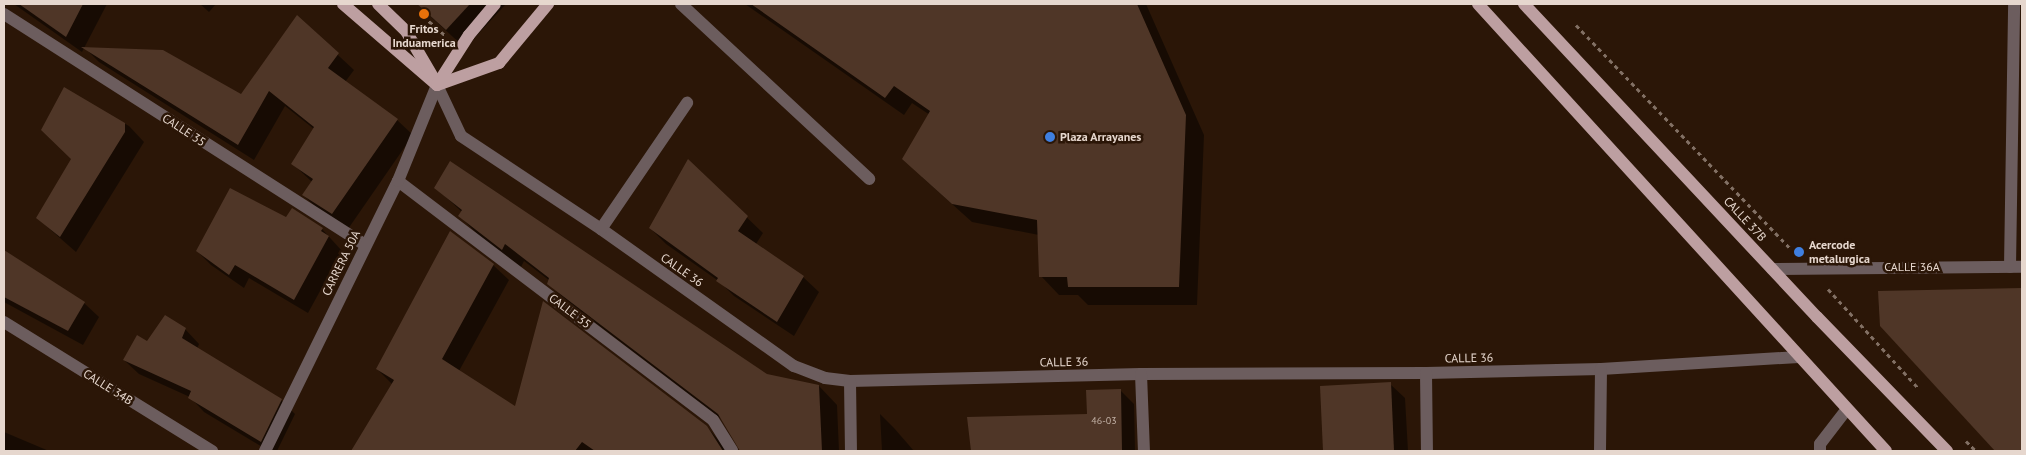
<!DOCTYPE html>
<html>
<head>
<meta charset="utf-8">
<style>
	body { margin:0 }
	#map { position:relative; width:2026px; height:455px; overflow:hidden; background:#2b1607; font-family:"PT Sans",sans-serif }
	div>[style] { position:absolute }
	.shadow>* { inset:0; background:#0007 }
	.building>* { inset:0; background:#4f3627 }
	.path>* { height:3px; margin-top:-1.5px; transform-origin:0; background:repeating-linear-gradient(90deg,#827064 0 4px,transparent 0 8px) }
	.minor>* { height:12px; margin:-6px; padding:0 6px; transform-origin:6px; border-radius:6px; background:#6c5d5e }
	.major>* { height:12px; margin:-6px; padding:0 6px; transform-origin:6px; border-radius:6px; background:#bd9fa1 }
	.dots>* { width:14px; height:14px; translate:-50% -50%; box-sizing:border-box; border:2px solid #2b1607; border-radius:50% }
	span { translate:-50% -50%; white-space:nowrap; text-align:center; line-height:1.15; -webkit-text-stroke:5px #2b1607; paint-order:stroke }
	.number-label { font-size:10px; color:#c0afa4 }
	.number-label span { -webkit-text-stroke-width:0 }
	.poi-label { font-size:12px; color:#e6d7ce; font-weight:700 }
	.left { translate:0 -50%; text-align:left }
	.street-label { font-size:12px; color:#e6d7ce }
	.frame { position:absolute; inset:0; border:5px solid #e6d7ce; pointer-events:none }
</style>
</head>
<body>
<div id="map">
	<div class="shadow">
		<i style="clip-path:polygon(14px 4px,107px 4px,82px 52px)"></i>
		<i style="clip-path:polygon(200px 4px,216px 4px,209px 12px)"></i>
		<i style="clip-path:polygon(417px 4px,506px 4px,465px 48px)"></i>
		<i style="clip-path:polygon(745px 4px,1146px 4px,1204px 135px,1197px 305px,1088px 305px,1078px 295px,1059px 295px,1041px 276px,1039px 235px,972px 222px,922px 177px,930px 115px,912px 103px,904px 115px)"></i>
		<i style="clip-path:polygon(297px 17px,354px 70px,345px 82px,397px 120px,413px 135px,348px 229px,319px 210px,303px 195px,312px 182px,292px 163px,314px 129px,285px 106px,254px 160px,99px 62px,85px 48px,241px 95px)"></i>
		<i style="clip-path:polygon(64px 89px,129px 126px,144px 142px,76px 252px,37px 218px,72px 159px)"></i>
		<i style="clip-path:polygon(688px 161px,763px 233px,756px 244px,803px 277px,819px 292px,794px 336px,734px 296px,720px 282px,666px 244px,650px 228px)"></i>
		<i style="clip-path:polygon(435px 187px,767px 375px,819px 386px,837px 405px,839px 451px,740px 451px,740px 446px,724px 421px,568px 302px,549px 284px,550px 281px,524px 261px,521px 267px,478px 235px,460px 216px,462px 212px)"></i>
		<i style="clip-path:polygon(286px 219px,322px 229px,342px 251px,308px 313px,249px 278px,244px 288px,211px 265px,197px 251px)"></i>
		<i style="clip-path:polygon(451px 233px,493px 265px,509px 280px,459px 371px,515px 408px,706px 426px,728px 451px,361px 451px,356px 446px,393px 385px,377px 369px)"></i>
		<i style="clip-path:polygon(4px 251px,84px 303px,99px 317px,83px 345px,4px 302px)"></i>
		<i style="clip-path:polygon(2022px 289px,2022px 451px,1996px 451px,1881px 326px,1880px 293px)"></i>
		<i style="clip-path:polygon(185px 329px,199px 344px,197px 349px,281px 400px,295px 414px,277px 451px,269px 451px,204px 412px,190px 397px,139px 374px,124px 360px,147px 343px)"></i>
		<i style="clip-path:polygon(1390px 384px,1405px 398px,1408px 451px,1253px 451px,1325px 450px)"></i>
		<i style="clip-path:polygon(1121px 391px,1134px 404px,1135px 451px,973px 451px,968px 418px,1088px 415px)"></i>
		<i style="clip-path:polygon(880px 414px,894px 428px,914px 451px,882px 451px)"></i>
		<i style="clip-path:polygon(4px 432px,49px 451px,4px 451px)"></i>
	</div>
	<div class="building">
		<i style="clip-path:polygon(19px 4px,83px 4px,66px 37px)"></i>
		<i style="clip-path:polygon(417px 4px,470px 4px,446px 30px)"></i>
		<i style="clip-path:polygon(751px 4px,1137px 4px,1186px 115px,1179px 287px,1068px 287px,1067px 277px,1039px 277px,1037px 220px,952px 204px,902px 159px,930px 111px,894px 86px,885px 98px)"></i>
		<i style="clip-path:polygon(297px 15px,339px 53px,328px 68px,398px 119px,332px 214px,302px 195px,313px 179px,291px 164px,314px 127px,269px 91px,238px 145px,81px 47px,163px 50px,241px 94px)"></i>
		<i style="clip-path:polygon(64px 87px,125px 123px,125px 132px,60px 237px,36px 218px,71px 159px,41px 130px)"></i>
		<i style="clip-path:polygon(688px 159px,748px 216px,738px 231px,804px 276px,777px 322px,716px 281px,718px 278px,649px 228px)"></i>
		<i style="clip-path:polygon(450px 161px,767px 374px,819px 385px,822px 451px,740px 451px,718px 414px,547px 284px,549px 278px,505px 244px,502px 250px,458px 216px,462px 210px,434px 188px)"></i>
		<i style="clip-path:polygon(230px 188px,286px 217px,292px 208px,323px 228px,321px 231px,329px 236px,294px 300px,235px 265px,229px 275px,196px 251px)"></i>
		<i style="clip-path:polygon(450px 231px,494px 264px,442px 359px,515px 406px,543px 301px,707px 426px,723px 451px,595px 451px,582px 442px,575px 451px,351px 451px,394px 380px,376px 369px)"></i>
		<i style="clip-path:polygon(4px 250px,85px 302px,68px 331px,4px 297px)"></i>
		<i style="clip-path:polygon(2022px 288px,2022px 451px,1995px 451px,1880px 326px,1878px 291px)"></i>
		<i style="clip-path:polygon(165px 315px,186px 328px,182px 338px,282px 399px,261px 442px,188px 398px,191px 391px,123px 360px,137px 335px,147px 341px)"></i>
		<i style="clip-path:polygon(1391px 382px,1394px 451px,1323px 451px,1320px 386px)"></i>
		<i style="clip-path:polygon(1121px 389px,1122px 451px,971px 451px,967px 417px,1087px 414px,1086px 390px)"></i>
	</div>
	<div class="path">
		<i style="left:423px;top:16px;width:29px;rotate:41deg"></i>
		<i style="left:1576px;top:25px;width:309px;rotate:46.2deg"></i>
		<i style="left:1828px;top:289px;width:134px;rotate:47.7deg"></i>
		<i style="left:1966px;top:441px;width:14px;rotate:45deg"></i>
	</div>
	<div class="minor">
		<i style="left:681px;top:4px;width:257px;rotate:42.9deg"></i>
		<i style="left:4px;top:14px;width:429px;rotate:32.6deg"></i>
		<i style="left:437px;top:85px;width:56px;rotate:64.8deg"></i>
		<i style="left:461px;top:136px;width:168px;rotate:33.6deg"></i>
		<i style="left:601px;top:229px;width:237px;rotate:35.4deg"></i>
		<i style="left:794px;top:366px;width:33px;rotate:21deg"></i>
		<i style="left:825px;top:378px;width:25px;rotate:7deg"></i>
		<i style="left:850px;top:381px;width:291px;rotate:-1.4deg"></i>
		<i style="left:1141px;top:374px;width:285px;rotate:-0.2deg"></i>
		<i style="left:1426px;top:373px;width:175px;rotate:-1.3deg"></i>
		<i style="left:1601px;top:369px;width:198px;rotate:-3.5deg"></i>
		<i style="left:398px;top:181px;width:395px;rotate:37.2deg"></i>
		<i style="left:713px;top:420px;width:36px;rotate:58deg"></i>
		<i style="left:601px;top:229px;width:153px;rotate:-55.7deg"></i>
		<i style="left:2010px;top:267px;width:263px;rotate:-89.1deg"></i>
		<i style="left:1772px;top:269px;width:250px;rotate:-0.5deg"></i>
		<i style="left:4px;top:322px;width:245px;rotate:31.8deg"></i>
		<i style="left:1426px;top:373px;width:78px;rotate:89.3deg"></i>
		<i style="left:1141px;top:374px;width:77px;rotate:87.8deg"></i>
		<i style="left:850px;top:381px;width:70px;rotate:89.2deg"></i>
		<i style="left:265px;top:451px;width:301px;rotate:-63.8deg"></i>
		<i style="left:398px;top:181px;width:104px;rotate:-67.9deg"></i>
		<i style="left:1600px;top:451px;width:82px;rotate:-89.3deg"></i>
		<i style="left:1820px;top:451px;width:7px;rotate:-90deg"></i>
		<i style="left:1820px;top:444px;width:44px;rotate:-52.4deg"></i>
	</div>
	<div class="major">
		<i style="left:343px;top:4px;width:124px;rotate:40.8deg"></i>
		<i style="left:378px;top:4px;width:39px;rotate:44deg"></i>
		<i style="left:406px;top:31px;width:56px;rotate:59.7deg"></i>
		<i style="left:1478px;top:4px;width:605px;rotate:47.61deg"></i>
		<i style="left:1524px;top:4px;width:429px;rotate:46.9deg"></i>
		<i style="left:1817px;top:317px;width:187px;rotate:45.9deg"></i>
		<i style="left:437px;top:85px;width:66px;rotate:-19.5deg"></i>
		<i style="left:499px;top:63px;width:77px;rotate:-50.3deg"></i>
		<i style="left:437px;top:85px;width:59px;rotate:-57.4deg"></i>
		<i style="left:469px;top:35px;width:40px;rotate:-50deg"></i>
	</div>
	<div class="dots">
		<i style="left:424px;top:14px;background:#e8710a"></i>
		<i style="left:1050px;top:137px;background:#3f7fe0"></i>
		<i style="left:1799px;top:252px;background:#3f7fe0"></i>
	</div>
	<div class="number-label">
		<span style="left:1104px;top:421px">46-03</span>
	</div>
	<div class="poi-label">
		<span style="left:424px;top:36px">Fritos<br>Induamerica</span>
		<span class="left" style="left:1060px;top:137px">Plaza Arrayanes</span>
		<span class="left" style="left:1809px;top:252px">Acercode<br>metalurgica</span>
	</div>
	<div class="street-label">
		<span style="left:184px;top:130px;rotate:33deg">CALLE 35</span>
		<span style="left:1745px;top:219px;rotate:47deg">CALLE 37B</span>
		<span style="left:341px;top:263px;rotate:-64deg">CARRERA 50A</span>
		<span style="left:1912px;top:267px">CALLE 36A</span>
		<span style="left:682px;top:270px;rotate:35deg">CALLE 36</span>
		<span style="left:570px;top:311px;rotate:37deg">CALLE 35</span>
		<span style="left:1469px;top:358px;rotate:-1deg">CALLE 36</span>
		<span style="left:1064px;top:362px;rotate:-1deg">CALLE 36</span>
		<span style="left:108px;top:387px;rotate:32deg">CALLE 34B</span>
	</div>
	<div class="frame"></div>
</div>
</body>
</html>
